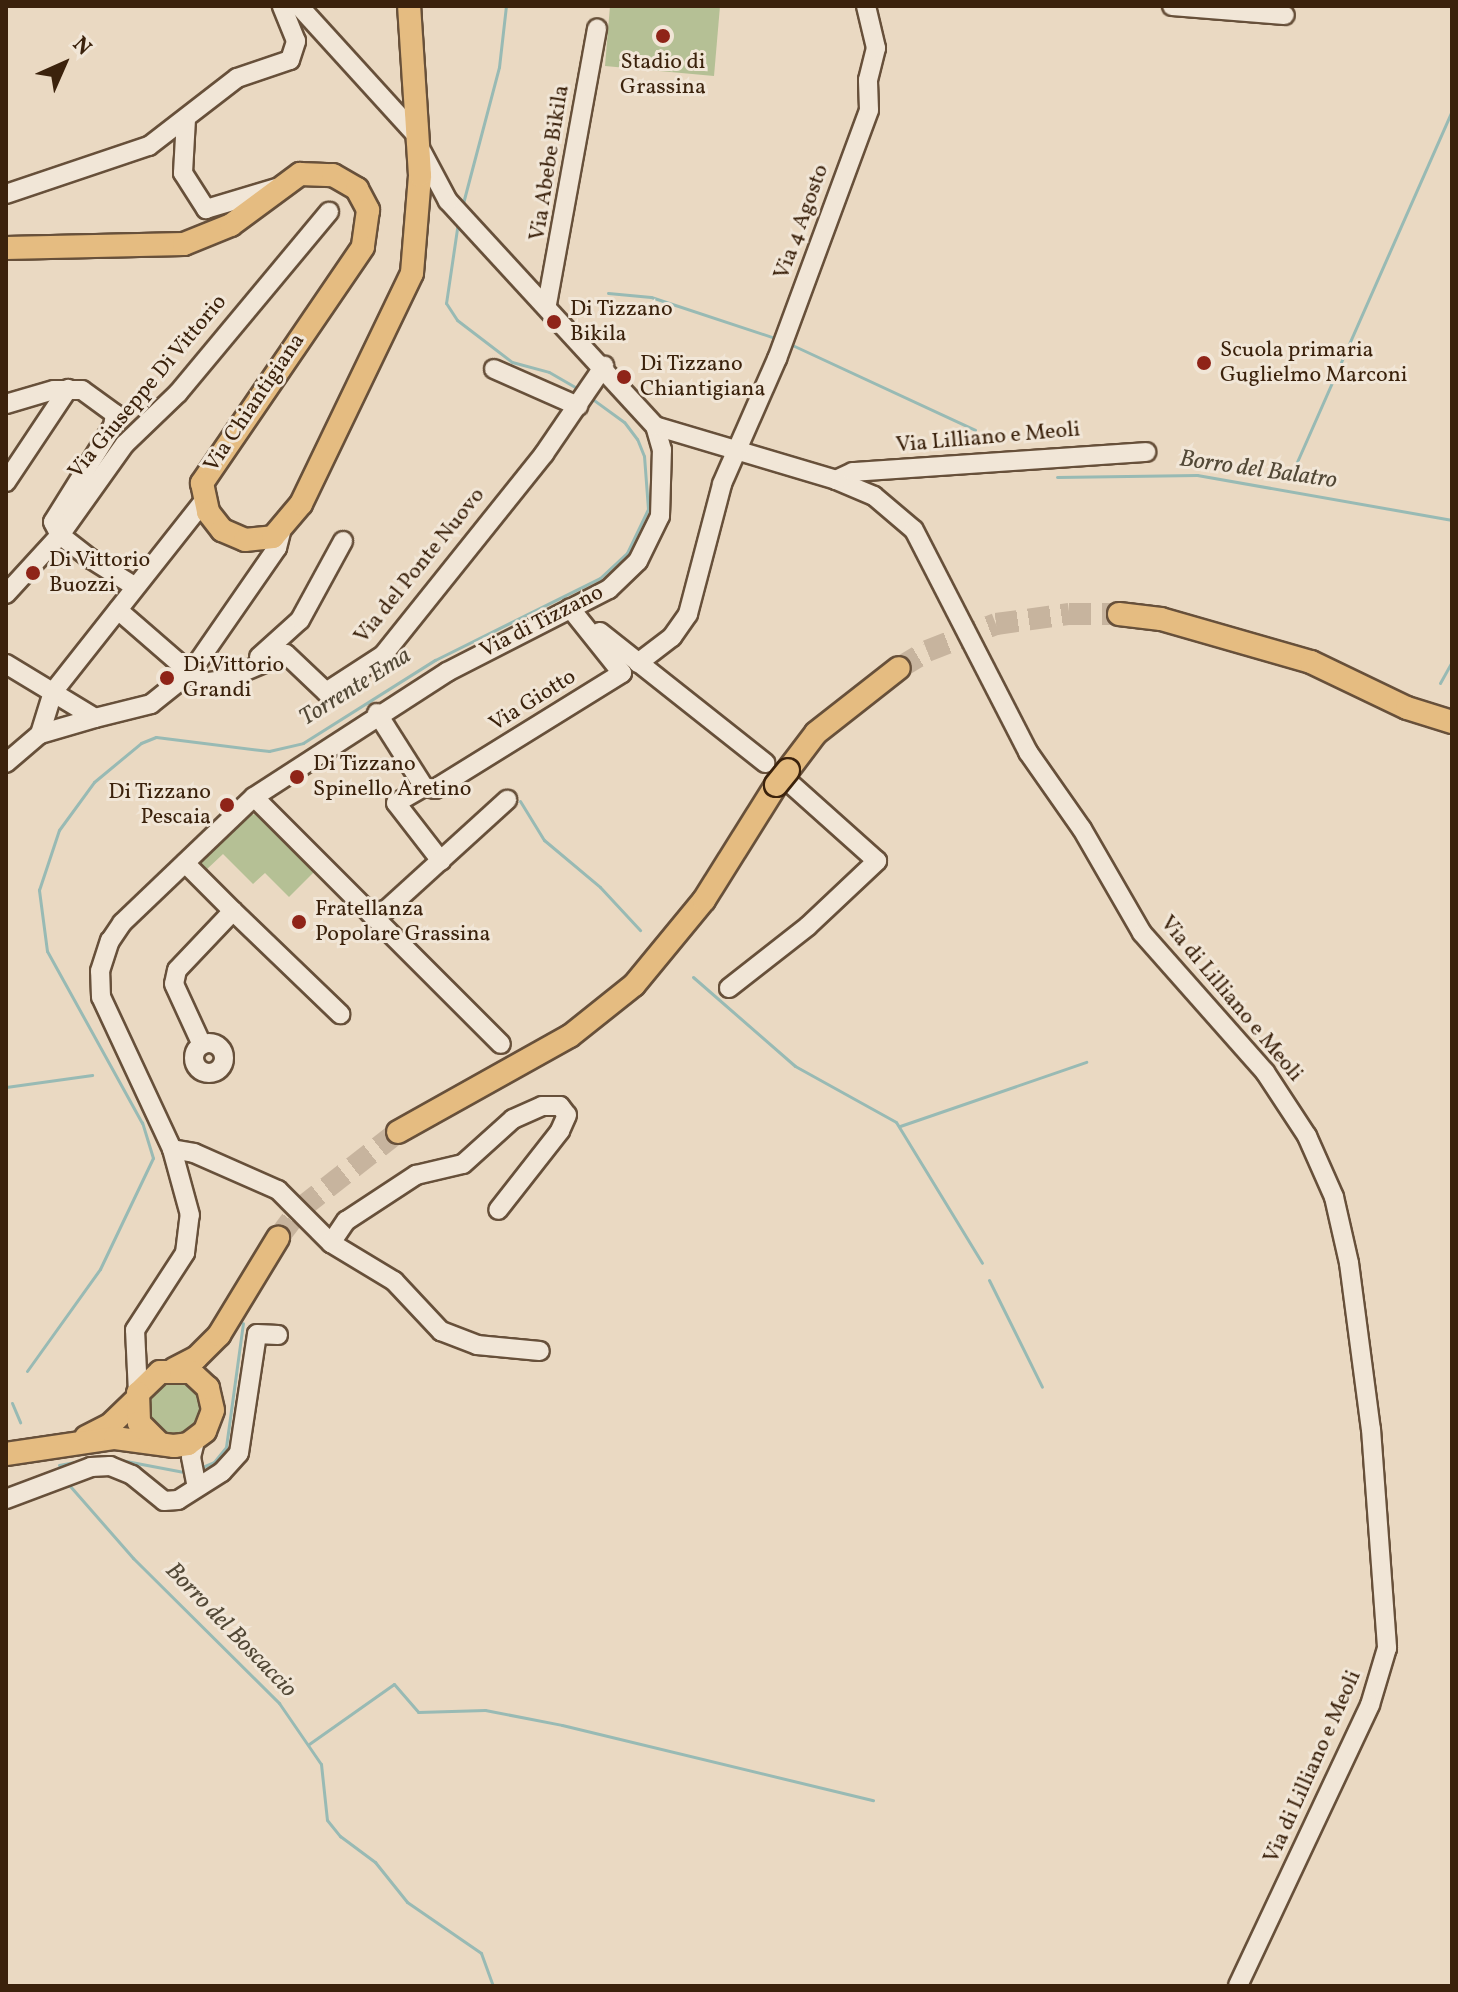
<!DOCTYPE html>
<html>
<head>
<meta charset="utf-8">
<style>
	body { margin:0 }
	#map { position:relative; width:1458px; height:1992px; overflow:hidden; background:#ead9c2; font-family:Vollkorn,serif }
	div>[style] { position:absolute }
	.green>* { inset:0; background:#b5c095 }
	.round { border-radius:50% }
	.stream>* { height:3px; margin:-1.5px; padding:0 1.5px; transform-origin:1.5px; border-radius:1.5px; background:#98bab4 }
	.major-tunnel>* { height:22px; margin-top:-11px; transform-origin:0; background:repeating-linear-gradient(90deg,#c7b49e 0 22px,transparent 0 33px) }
	.roads { filter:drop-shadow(2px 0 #67503a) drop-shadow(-2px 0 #67503a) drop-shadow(0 2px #67503a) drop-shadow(0 -2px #67503a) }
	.minor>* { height:18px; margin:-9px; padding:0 9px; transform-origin:9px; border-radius:9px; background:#f1e6d7 }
	.minor>.ring { margin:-9px; padding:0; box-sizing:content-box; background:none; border:18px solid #f1e6d7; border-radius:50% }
	.major>* { height:22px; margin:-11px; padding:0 11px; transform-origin:11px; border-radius:11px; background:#e5bc81 }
	.bridges { filter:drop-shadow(2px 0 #3b220c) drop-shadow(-2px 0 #3b220c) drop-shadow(0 2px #3b220c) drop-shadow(0 -2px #3b220c) }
	.major-bridge>* { height:22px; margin:-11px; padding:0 11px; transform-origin:11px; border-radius:11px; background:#e5bc81 }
	.dots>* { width:22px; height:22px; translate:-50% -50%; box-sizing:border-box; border:4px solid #f1e6d7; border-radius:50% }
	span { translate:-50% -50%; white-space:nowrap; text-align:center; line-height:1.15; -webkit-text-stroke:6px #f1e6d7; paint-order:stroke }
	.poi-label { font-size:22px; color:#3b220c }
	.left { translate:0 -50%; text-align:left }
	.right { translate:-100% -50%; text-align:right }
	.street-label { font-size:22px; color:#3b220c }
	.water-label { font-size:24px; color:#524836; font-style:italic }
	.frame { position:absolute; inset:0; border:8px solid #3b220c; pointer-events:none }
	.north { position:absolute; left:24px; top:24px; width:80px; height:80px; -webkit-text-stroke:6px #f1e6d7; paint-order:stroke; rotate:45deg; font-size:22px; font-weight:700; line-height:32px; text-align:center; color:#3b220c }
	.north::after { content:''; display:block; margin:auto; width:28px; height:36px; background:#3b220c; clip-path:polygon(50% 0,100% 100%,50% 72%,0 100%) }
</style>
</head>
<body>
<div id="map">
	<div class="green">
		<i style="clip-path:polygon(610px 6px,720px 6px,714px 76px,605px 66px)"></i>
		<i style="clip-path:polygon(248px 810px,253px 815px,258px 810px,317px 869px,289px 897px,265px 873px,253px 884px,223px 854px,205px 871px,197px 861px)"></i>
		<i class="round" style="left:147px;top:1380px;width:56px;height:56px"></i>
	</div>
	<div class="stream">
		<i style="left:462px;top:207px;width:145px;rotate:-75.2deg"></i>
		<i style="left:499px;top:67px;width:61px;rotate:-83.5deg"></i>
		<i style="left:458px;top:222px;width:82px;rotate:98.4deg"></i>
		<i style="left:446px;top:303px;width:20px;rotate:57deg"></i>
		<i style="left:457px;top:320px;width:69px;rotate:37.4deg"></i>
		<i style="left:512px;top:362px;width:38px;rotate:15deg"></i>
		<i style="left:549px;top:372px;width:34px;rotate:30deg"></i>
		<i style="left:608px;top:293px;width:43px;rotate:5.3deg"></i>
		<i style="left:651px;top:297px;width:134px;rotate:18.3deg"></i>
		<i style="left:790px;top:344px;width:204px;rotate:24.9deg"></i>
		<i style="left:1057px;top:477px;width:140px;rotate:-0.8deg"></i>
		<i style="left:1197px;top:475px;width:259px;rotate:10deg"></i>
		<i style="left:1289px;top:480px;width:404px;rotate:-66.2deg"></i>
		<i style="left:1440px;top:683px;width:25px;rotate:-61deg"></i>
		<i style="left:520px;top:801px;width:46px;rotate:58.4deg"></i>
		<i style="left:544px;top:840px;width:73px;rotate:40deg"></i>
		<i style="left:600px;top:887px;width:59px;rotate:47.1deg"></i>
		<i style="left:693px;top:977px;width:135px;rotate:41.1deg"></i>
		<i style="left:795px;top:1066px;width:115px;rotate:29deg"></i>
		<i style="left:896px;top:1122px;width:165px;rotate:58.6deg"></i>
		<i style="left:6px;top:1087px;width:87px;rotate:-7.9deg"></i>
		<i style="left:900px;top:1126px;width:197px;rotate:-19deg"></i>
		<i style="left:989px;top:1280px;width:119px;rotate:63.6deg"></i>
		<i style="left:27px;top:1371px;width:125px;rotate:-54.4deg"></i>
		<i style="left:100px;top:1269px;width:123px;rotate:-64.5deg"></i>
		<i style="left:153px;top:1158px;width:37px;rotate:-107deg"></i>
		<i style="left:142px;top:1123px;width:196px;rotate:-118.9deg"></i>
		<i style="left:47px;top:951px;width:62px;rotate:-97.5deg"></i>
		<i style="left:39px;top:890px;width:63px;rotate:-71.6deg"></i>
		<i style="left:59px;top:830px;width:59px;rotate:-53.9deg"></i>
		<i style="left:94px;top:782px;width:61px;rotate:-39.7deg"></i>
		<i style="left:141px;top:743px;width:16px;rotate:-22deg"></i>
		<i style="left:156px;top:737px;width:114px;rotate:7.1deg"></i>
		<i style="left:269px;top:751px;width:35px;rotate:-13deg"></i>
		<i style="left:303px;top:743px;width:156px;rotate:-32.2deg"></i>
		<i style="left:435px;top:660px;width:184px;rotate:-26.4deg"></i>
		<i style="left:600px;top:578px;width:37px;rotate:-43deg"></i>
		<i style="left:627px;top:553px;width:49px;rotate:-64.5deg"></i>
		<i style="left:648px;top:509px;width:53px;rotate:-94.3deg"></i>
		<i style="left:644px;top:456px;width:18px;rotate:-112deg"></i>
		<i style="left:637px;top:439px;width:21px;rotate:-127deg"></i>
		<i style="left:624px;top:422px;width:41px;rotate:-144deg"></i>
		<i style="left:12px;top:1403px;width:21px;rotate:67deg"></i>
		<i style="left:110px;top:1458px;width:75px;rotate:10.7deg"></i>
		<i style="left:59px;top:1465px;width:32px;rotate:-11deg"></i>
		<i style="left:200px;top:1468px;width:15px;rotate:-23deg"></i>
		<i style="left:214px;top:1462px;width:19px;rotate:-51deg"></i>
		<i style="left:226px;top:1447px;width:125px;rotate:-82.2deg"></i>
		<i style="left:70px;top:1486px;width:96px;rotate:48.8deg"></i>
		<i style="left:133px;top:1558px;width:206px;rotate:44.8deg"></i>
		<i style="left:279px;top:1703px;width:74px;rotate:55.5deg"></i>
		<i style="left:321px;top:1764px;width:56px;rotate:83.9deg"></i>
		<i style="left:327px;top:1820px;width:21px;rotate:51deg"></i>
		<i style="left:340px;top:1836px;width:44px;rotate:36.6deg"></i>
		<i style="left:375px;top:1862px;width:51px;rotate:51.3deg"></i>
		<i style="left:407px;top:1902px;width:90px;rotate:34.6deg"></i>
		<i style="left:481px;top:1953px;width:35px;rotate:70deg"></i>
		<i style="left:309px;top:1744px;width:104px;rotate:-35.2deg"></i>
		<i style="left:394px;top:1684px;width:37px;rotate:49deg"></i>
		<i style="left:418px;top:1712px;width:67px;rotate:-1.7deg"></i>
		<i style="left:485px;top:1710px;width:78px;rotate:11deg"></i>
		<i style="left:562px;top:1725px;width:320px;rotate:13.6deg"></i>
	</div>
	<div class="major-tunnel">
		<i style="left:899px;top:668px;width:33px;rotate:-31deg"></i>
		<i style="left:927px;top:651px;width:74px;rotate:-21.4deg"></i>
		<i style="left:996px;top:624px;width:74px;rotate:-7.8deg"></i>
		<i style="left:1069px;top:614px;width:50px"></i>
		<i style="left:278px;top:1238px;width:38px;rotate:-53deg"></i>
		<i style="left:301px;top:1208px;width:123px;rotate:-38.1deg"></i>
	</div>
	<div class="roads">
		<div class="minor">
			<i style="left:299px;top:6px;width:177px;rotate:47.7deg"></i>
			<i style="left:1172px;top:6px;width:113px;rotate:4.6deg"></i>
			<i style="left:186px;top:119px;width:54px;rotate:93.2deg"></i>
			<i style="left:183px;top:173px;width:43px;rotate:57.4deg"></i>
			<i style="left:206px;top:209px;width:73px;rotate:-16.7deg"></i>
			<i style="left:6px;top:194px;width:151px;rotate:-18.6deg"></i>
			<i style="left:149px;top:146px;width:111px;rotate:-37.7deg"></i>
			<i style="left:237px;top:78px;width:56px;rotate:-18.8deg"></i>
			<i style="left:290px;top:60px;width:20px;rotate:-72deg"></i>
			<i style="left:296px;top:41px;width:38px;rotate:-112deg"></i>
			<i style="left:547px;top:304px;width:280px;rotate:-79.7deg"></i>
			<i style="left:494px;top:369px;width:92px;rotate:23.8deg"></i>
			<i style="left:6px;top:404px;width:50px;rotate:-16.3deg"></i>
			<i style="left:54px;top:390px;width:28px"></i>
			<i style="left:82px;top:390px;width:41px;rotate:36deg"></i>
			<i style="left:115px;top:414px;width:12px;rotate:99deg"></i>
			<i style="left:113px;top:426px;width:113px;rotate:122deg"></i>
			<i style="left:53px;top:522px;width:15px;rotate:62deg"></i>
			<i style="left:60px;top:535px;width:39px;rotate:38deg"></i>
			<i style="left:91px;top:559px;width:51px;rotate:32.1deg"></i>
			<i style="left:655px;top:426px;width:189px;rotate:16.6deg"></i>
			<i style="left:836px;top:480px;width:41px;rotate:22.8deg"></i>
			<i style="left:874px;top:496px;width:52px;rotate:40.4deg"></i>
			<i style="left:914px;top:530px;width:250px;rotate:62.8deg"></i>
			<i style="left:1028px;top:752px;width:94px;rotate:55deg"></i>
			<i style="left:1082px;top:829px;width:120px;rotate:60deg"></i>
			<i style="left:1142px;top:933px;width:186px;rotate:48.5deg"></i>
			<i style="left:1265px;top:1072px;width:77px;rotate:56.7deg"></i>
			<i style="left:1307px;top:1136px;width:67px;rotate:66.1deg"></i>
			<i style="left:1334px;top:1197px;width:68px;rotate:77.2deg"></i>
			<i style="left:1349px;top:1263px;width:167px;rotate:82.5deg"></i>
			<i style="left:1371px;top:1429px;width:220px;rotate:85.8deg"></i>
			<i style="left:1387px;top:1648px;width:59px;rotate:106.6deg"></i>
			<i style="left:1370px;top:1705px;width:310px;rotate:115.2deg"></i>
			<i style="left:836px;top:480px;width:19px;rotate:-25deg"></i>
			<i style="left:853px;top:472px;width:294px;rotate:-3.9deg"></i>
			<i style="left:6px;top:482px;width:112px;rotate:-56.3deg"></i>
			<i style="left:6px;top:594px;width:80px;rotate:-47.5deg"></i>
			<i style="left:60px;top:535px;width:112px;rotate:-54.5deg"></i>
			<i style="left:125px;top:444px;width:74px;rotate:-43.9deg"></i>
			<i style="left:178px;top:393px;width:236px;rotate:-50.2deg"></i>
			<i style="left:118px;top:610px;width:111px;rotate:41deg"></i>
			<i style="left:202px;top:683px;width:22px;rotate:-8deg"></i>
			<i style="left:224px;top:680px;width:67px;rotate:-22.8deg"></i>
			<i style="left:286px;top:654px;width:55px;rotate:43.5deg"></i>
			<i style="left:326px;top:692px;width:68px;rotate:-33deg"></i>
			<i style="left:383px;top:655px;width:258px;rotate:-51.3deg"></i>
			<i style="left:544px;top:454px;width:107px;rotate:-55.7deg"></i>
			<i style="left:600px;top:632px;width:211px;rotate:38.4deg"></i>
			<i style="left:259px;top:657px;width:55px;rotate:-42.1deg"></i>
			<i style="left:300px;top:620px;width:90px;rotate:-61.4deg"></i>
			<i style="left:638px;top:663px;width:43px;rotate:-37.4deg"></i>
			<i style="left:672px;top:637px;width:28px;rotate:-55deg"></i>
			<i style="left:688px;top:614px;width:134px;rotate:-75.3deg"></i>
			<i style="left:722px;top:484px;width:137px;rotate:-66.3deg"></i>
			<i style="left:777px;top:359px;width:265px;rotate:-69.7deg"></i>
			<i style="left:869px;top:110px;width:30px;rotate:-92deg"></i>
			<i style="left:868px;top:80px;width:33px;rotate:-76deg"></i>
			<i style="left:876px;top:48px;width:43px;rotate:-103.4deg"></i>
			<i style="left:6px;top:664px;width:104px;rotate:31.2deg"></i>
			<i style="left:95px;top:718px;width:58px;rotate:-14deg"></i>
			<i style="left:151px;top:704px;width:51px;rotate:-38.7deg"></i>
			<i style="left:191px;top:672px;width:151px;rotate:-55.3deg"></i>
			<i style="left:277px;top:548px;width:16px;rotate:-76deg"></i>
			<i style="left:377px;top:713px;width:88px;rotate:57.6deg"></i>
			<i style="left:40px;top:734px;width:57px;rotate:-16.2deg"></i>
			<i style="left:6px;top:763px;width:45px;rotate:-40.5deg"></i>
			<i style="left:40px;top:734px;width:44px;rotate:-72.8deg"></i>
			<i style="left:53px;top:692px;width:243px;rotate:-51.7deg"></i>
			<i style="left:254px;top:797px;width:349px;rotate:45deg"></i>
			<i style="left:441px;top:861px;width:73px;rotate:-127.8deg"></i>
			<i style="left:396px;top:803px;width:32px;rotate:-30deg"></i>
			<i style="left:424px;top:787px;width:11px;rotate:10deg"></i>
			<i style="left:435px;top:789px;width:220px;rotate:-31.8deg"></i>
			<i style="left:622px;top:673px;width:83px;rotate:-128.7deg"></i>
			<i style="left:185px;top:863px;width:68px;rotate:45deg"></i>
			<i style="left:233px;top:911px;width:81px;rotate:133.5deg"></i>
			<i style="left:177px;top:970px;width:14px;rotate:102deg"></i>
			<i style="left:174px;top:984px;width:67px;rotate:65.3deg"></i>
			<i style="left:233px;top:911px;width:149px;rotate:43.9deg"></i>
			<i style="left:370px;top:913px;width:16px;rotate:-11deg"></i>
			<i style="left:386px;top:910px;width:164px;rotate:-42.3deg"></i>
			<i style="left:729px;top:988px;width:100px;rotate:-38.1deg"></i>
			<i style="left:808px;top:926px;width:95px;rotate:-43.3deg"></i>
			<i style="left:877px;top:861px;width:114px;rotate:-138.2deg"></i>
			<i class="ring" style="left:194px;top:1043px;width:12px;height:12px"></i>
			<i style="left:172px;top:1149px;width:22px;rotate:10deg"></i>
			<i style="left:194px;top:1153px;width:92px;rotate:23.8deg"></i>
			<i style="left:278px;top:1190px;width:75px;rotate:45deg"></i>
			<i style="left:331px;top:1243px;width:74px;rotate:31.1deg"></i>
			<i style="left:394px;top:1281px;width:69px;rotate:46.8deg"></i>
			<i style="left:441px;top:1331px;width:39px;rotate:21deg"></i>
			<i style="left:477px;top:1345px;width:63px;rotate:5.4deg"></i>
			<i style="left:331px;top:1243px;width:27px;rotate:-56deg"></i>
			<i style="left:346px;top:1221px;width:84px;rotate:-33.3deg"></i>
			<i style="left:416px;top:1175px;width:48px;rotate:-13.2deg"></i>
			<i style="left:463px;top:1164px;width:67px;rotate:-42deg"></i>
			<i style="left:513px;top:1119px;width:32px;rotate:-24deg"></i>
			<i style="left:542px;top:1106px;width:18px"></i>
			<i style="left:560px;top:1106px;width:11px;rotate:52deg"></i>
			<i style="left:567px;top:1115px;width:17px;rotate:114deg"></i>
			<i style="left:560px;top:1131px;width:100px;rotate:128.1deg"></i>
			<i style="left:138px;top:1393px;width:63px;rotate:-92.7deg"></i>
			<i style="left:135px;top:1330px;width:92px;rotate:-57deg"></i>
			<i style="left:185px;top:1253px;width:38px;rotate:-83deg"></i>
			<i style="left:190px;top:1215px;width:68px;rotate:-105.3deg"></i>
			<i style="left:172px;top:1149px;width:168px;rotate:-115deg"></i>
			<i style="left:101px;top:997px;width:26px;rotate:-92deg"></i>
			<i style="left:100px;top:971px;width:32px;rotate:-72deg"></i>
			<i style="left:110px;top:941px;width:22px;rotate:-56deg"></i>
			<i style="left:122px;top:923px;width:182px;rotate:-43.7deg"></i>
			<i style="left:254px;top:797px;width:230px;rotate:-32.9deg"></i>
			<i style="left:447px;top:672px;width:182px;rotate:-27.1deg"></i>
			<i style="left:609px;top:589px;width:40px;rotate:-44deg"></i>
			<i style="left:638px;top:561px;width:50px;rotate:-63.9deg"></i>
			<i style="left:660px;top:516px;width:66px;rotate:-88.3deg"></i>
			<i style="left:662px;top:450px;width:25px;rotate:-106deg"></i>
			<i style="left:655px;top:426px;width:306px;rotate:-132.6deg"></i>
			<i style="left:448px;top:201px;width:55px;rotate:-118deg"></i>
			<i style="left:195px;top:1441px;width:16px;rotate:104deg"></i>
			<i style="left:191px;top:1457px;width:26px;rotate:79deg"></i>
			<i style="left:6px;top:1499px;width:91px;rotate:-20.6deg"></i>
			<i style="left:91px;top:1467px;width:19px;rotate:-3deg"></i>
			<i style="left:110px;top:1466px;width:24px;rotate:22deg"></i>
			<i style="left:132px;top:1475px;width:41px;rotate:39.1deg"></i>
			<i style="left:164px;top:1501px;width:14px;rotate:-4deg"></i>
			<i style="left:178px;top:1500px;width:52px;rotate:-32.5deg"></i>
			<i style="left:222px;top:1472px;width:25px;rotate:-48deg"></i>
			<i style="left:239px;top:1453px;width:120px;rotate:-81.4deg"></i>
			<i style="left:257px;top:1334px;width:21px;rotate:3deg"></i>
		</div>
		<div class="major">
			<i style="left:6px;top:248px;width:178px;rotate:-1.3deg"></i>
			<i style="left:184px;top:244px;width:51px;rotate:-22deg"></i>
			<i style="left:231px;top:225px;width:86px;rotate:-36.5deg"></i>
			<i style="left:300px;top:174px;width:33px;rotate:2deg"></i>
			<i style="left:333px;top:175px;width:28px;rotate:30deg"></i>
			<i style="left:357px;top:189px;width:24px;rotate:62deg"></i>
			<i style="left:368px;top:210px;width:37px;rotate:98deg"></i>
			<i style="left:363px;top:247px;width:286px;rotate:124.3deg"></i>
			<i style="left:202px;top:483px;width:30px;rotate:78deg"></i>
			<i style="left:208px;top:512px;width:23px;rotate:52deg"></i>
			<i style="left:222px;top:530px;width:25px;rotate:23deg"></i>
			<i style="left:245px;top:540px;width:28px;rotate:-6deg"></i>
			<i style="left:273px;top:537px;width:43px;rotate:-49.7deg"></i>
			<i style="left:301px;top:504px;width:256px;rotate:-64.3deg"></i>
			<i style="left:412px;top:273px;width:98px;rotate:-85.3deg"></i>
			<i style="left:420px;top:175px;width:169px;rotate:-93.7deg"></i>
			<i style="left:1119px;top:614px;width:42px;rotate:6.8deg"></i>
			<i style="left:1161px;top:619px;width:156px;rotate:16deg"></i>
			<i style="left:1311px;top:662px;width:106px;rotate:25.6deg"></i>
			<i style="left:1407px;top:708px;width:47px;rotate:17.3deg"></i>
			<i style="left:788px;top:770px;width:46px;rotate:-52.9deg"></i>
			<i style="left:816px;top:733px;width:105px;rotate:-38.1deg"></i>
			<i style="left:398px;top:1132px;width:197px;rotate:-29.2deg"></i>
			<i style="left:570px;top:1036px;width:82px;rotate:-38.6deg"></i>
			<i style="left:634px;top:985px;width:110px;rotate:-50.5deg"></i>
			<i style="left:704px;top:900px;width:136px;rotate:-57.9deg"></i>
			<i style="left:174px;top:1369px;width:25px;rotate:-27deg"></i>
			<i style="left:196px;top:1358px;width:33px;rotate:-45deg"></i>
			<i style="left:219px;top:1335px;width:114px;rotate:-58.7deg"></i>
			<i style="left:86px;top:1437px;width:27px;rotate:-27deg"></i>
			<i style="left:110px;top:1425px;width:36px;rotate:-44deg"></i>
			<i style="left:6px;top:1454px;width:110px;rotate:-8.4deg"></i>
			<i style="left:115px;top:1438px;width:60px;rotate:7.7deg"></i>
			<i style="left:174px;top:1446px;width:14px;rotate:-8deg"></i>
			<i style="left:188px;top:1444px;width:21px;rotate:-37deg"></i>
			<i style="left:205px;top:1431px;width:22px;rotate:-69deg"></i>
			<i style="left:213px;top:1410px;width:23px;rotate:-103deg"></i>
			<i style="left:208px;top:1388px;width:23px;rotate:-137deg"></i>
			<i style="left:191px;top:1372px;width:31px;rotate:180deg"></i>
			<i style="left:160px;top:1372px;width:30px;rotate:136deg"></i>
			<i style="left:138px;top:1393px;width:30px;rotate:88deg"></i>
			<i style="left:139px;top:1423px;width:28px;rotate:45deg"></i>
		</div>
	</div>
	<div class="bridges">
		<div class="major-bridge">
			<i style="left:776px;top:785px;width:19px;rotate:-51deg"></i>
		</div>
	</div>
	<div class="dots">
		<i style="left:663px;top:36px;background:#8f2418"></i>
		<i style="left:554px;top:322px;background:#8f2418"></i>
		<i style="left:1204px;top:363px;background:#8f2418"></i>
		<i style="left:624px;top:377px;background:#8f2418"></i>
		<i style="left:33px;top:573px;background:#8f2418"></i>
		<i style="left:167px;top:678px;background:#8f2418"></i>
		<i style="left:297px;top:777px;background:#8f2418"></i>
		<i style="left:227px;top:805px;background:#8f2418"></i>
		<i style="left:299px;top:922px;background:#8f2418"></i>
	</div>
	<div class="poi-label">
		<span style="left:663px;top:75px">Stadio di<br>Grassina</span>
		<span class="left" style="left:570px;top:322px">Di Tizzano<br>Bikila</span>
		<span class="left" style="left:1220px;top:363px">Scuola primaria<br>Guglielmo Marconi</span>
		<span class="left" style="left:640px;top:377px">Di Tizzano<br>Chiantigiana</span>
		<span class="left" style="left:49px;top:573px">Di Vittorio<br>Buozzi</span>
		<span class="left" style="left:183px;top:678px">Di Vittorio<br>Grandi</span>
		<span class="left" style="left:313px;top:777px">Di Tizzano<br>Spinello Aretino</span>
		<span class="right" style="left:211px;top:805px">Di Tizzano<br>Pescaia</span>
		<span class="left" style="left:315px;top:922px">Fratellanza<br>Popolare Grassina</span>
	</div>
	<div class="street-label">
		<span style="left:550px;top:163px;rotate:-81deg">Via Abebe Bikila</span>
		<span style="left:802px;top:222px;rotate:-70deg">Via 4 Agosto</span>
		<span style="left:148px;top:387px;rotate:-50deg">Via Giuseppe Di Vittorio</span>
		<span style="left:255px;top:403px;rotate:-56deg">Via Chiantigiana</span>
		<span style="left:988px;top:438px;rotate:-5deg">Via Lilliano e Meoli</span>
		<span style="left:420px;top:566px;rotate:-51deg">Via del Ponte Nuovo</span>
		<span style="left:542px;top:622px;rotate:-27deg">Via di Tizzano</span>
		<span style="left:533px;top:701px;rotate:-32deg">Via Giotto</span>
		<span style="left:1231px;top:999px;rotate:50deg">Via di Lilliano e Meoli</span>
		<span style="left:1313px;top:1767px;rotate:-66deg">Via di Lilliano e Meoli</span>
	</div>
	<div class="water-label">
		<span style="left:1258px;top:471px;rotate:8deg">Borro del Balatro</span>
		<span style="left:356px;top:688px;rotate:-32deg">Torrente Ema</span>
		<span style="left:230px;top:1631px;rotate:46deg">Borro del Boscaccio</span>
	</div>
	<div class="frame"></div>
	<div class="north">N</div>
</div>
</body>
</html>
